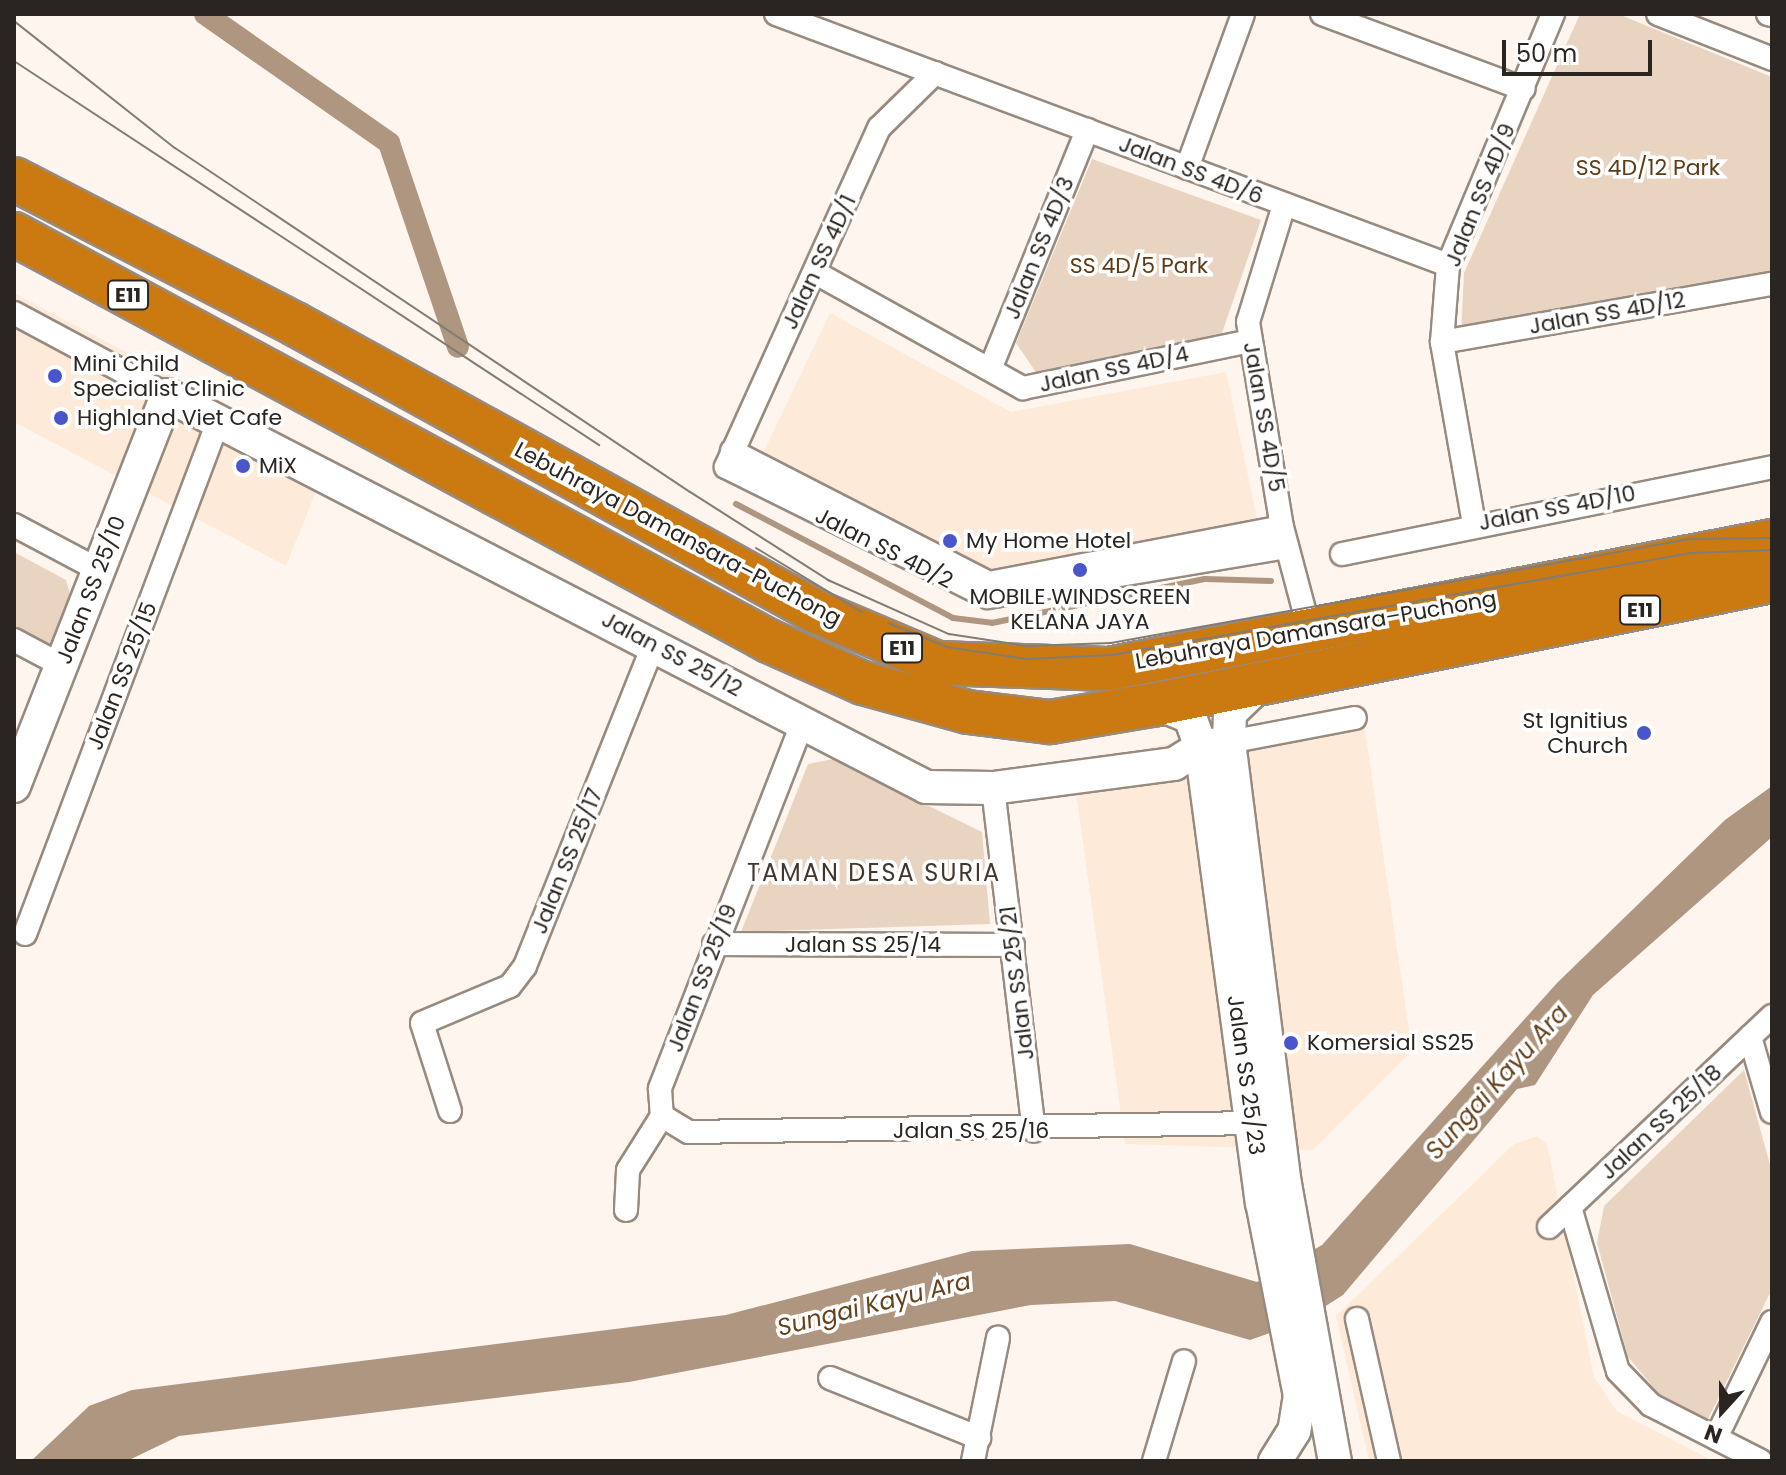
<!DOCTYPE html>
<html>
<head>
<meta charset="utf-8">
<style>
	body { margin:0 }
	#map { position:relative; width:1786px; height:1475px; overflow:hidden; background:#fef6ee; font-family:Poppins,sans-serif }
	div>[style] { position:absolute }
	.built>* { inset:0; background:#feead8 }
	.green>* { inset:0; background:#e9d4c2 }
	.water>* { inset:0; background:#af9680 }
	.stream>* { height:6px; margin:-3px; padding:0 3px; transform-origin:3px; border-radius:3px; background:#af9680 }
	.canal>* { height:22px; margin:-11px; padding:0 11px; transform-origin:11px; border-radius:11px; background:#af9680 }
	.roads { filter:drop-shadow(2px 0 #978a7f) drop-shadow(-2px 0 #978a7f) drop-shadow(0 2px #978a7f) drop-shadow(0 -2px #978a7f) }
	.street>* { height:22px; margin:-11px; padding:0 11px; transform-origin:11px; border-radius:11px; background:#fff }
	.secondary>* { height:32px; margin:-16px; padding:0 16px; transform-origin:16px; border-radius:16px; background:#fff }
	.highway>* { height:42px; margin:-21px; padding:0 21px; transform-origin:21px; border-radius:21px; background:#cb7a12 }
	.tram>* { height:2px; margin:-1px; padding:0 1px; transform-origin:1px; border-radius:1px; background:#827c75 }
	.dots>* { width:22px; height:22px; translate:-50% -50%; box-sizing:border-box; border:4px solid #fff; border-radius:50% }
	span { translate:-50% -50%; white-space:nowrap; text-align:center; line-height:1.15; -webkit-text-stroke:7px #fff; paint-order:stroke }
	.shield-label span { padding:2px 6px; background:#fff; border:2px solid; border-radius:6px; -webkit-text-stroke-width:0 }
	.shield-label { font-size:20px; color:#2a2520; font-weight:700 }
	.park-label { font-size:22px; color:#5e3a14 }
	.street-label { font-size:22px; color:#2a2520 }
	.poi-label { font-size:22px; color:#2a2520 }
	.left { translate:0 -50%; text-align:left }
	.right { translate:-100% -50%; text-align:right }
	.neighbourhood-label { font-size:24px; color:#41372d; letter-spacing:2px }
	.water-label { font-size:24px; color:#66421c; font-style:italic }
	.frame { position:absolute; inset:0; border:16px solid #2a2520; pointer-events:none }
	.north { position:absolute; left:1682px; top:1371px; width:80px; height:80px; -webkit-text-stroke:6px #fff; paint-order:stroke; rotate:201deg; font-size:22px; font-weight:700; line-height:32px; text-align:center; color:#2a2520 }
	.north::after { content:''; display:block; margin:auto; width:28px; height:36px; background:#2a2520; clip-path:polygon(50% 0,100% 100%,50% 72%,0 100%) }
	.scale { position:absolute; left:1502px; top:40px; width:150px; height:36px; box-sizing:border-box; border:4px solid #2a2520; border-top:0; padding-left:10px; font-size:24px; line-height:28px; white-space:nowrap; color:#2a2520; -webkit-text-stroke:6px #fff; paint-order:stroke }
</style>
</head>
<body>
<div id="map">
	<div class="built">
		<i style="clip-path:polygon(14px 293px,329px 459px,286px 566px,14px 422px)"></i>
		<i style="clip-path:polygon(830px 313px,1011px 412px,1226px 372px,1262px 542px,1000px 591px,754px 472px)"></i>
		<i style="clip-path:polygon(1361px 703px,1412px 1051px,1313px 1150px,1125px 1144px,1072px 764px)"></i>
		<i style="clip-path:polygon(1537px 1136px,1547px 1144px,1594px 1377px,1617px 1411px,1713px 1461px,1369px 1461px,1336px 1316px,1514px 1144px)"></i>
	</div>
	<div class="green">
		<i style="clip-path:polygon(1580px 14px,1618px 14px,1772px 77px,1772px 271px,1461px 334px,1464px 273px)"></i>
		<i style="clip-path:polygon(1092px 159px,1261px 220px,1222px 333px,1037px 374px,1016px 343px)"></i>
		<i style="clip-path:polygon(14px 552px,66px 580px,73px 605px,52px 647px,14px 628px)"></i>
		<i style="clip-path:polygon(833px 759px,982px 832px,990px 924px,741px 932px,808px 764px)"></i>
		<i style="clip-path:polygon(1744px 1070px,1772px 1172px,1772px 1289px,1708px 1419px,1659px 1394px,1628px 1357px,1597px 1243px,1604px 1206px)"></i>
	</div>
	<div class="water">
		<i style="clip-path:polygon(1772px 786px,1772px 837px,1593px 995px,1535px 1085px,1517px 1089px,1343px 1295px,1299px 1323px,1250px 1340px,1115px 1301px,1031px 1305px,629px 1382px,179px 1436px,127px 1461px,31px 1461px,89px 1406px,132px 1390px,726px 1315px,972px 1251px,1130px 1244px,1257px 1282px,1322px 1245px,1557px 983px,1725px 820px)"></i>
	</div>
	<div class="stream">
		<i style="left:736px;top:504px;width:245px;rotate:27.7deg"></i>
		<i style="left:953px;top:618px;width:39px;rotate:7deg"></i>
		<i style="left:992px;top:623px;width:217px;rotate:-11.7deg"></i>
		<i style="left:1205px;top:579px;width:66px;rotate:1.7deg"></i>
	</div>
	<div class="canal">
		<i style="left:205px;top:14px;width:225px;rotate:35deg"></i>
		<i style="left:389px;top:143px;width:215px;rotate:71.3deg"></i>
	</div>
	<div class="roads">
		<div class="street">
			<i style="left:776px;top:14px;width:717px;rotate:20.48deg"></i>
			<i style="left:1322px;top:14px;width:215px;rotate:20.4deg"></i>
			<i style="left:1658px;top:14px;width:123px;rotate:21.5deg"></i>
			<i style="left:1768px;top:14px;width:4px;rotate:14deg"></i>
			<i style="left:935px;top:73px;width:78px;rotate:135.5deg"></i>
			<i style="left:879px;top:128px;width:372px;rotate:114.3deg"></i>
			<i style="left:726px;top:467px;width:292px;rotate:26.4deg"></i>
			<i style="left:988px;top:597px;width:303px;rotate:-9.5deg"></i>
			<i style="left:1187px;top:168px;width:164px;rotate:-70deg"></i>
			<i style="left:1284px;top:205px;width:122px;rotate:107.1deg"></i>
			<i style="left:1248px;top:322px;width:208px;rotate:80.6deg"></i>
			<i style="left:1282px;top:527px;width:109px;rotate:75.1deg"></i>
			<i style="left:816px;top:273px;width:237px;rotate:29.1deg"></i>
			<i style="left:1023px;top:388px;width:231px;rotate:-11.7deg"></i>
			<i style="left:14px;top:313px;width:174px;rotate:28.2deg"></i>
			<i style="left:1442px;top:342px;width:335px;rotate:-10deg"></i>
			<i style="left:991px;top:367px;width:256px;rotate:-67.9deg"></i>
			<i style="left:732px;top:451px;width:289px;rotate:27.2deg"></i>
			<i style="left:989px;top:583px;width:298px;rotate:-10.8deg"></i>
			<i style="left:1474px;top:524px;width:185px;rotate:-100deg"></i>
			<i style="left:1442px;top:342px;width:77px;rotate:-85.5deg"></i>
			<i style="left:1448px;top:265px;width:272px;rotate:-67.3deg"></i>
			<i style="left:14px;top:525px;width:96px;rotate:27.9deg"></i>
			<i style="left:1342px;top:554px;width:439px;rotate:-11.4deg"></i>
			<i style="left:14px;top:640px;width:53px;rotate:28deg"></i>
			<i style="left:802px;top:724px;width:392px;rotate:111.3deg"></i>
			<i style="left:660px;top:1089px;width:27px;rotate:86deg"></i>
			<i style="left:662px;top:1116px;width:31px;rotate:31deg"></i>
			<i style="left:689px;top:1132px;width:564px;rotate:-0.91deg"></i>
			<i style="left:1229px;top:742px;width:128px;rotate:-10.8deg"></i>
			<i style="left:993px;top:788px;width:345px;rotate:83.2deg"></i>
			<i style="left:25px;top:934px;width:550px;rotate:-69.36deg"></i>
			<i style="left:714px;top:944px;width:299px;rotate:0.2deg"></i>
			<i style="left:1750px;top:1037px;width:78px;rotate:73.7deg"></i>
			<i style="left:450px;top:1111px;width:92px;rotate:-107.7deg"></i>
			<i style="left:422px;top:1023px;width:95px;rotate:-22.8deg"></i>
			<i style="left:510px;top:986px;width:25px;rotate:-53deg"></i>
			<i style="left:525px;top:966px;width:347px;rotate:-68.2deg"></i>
			<i style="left:1570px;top:1207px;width:171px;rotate:73.7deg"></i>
			<i style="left:1618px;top:1371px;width:47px;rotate:45.9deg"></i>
			<i style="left:1651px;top:1405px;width:123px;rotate:27deg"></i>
			<i style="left:626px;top:1210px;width:40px;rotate:-87.1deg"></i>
			<i style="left:628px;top:1170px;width:64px;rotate:-57.8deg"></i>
			<i style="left:1549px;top:1227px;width:307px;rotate:-43.4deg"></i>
			<i style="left:1357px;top:1319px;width:146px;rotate:77.3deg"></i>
			<i style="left:830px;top:1378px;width:161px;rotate:21.9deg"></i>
			<i style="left:1716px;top:1438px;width:129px;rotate:-64.2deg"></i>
			<i style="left:973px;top:1461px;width:126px;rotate:-78.5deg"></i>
			<i style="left:1154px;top:1461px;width:104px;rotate:-73.3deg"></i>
		</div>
		<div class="secondary">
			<i style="left:1261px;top:683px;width:43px;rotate:135.9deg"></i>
			<i style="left:1230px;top:713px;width:29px;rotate:92deg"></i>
			<i style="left:1229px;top:742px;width:446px;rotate:82.8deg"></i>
			<i style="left:1285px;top:1184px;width:281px;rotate:79.8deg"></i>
			<i style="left:1158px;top:704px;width:35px;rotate:22deg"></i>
			<i style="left:1190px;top:717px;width:32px;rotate:70deg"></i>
			<i style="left:1201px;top:747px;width:459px;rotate:82.4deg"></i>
			<i style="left:1262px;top:1202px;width:197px;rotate:78.9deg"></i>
			<i style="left:1300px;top:1395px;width:36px;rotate:99deg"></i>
			<i style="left:1294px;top:1431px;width:36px;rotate:122deg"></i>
			<i style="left:14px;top:786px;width:420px;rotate:-68.6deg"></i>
			<i style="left:167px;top:395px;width:854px;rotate:27.31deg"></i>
			<i style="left:926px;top:787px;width:67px;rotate:0.9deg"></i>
			<i style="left:993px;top:788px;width:183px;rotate:-7.6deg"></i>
			<i style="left:1174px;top:764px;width:32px;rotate:-32deg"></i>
			<i style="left:1201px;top:747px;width:28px;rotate:-10deg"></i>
		</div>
		<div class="highway">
			<i style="left:14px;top:179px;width:316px;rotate:27.3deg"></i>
			<i style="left:295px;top:324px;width:596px;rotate:28.89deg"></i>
			<i style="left:817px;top:612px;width:131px;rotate:22.9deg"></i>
			<i style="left:938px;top:663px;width:170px;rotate:2deg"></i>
			<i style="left:1108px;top:669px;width:676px;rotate:-10.91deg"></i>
			<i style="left:14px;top:234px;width:858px;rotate:28.33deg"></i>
			<i style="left:769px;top:641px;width:103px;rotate:24.1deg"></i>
			<i style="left:863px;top:683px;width:109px;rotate:15.4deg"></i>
			<i style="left:968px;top:712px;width:83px;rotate:7deg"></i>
			<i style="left:1050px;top:722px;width:109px;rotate:-9.5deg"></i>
			<i style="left:1158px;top:704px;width:626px;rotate:-11.33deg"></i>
		</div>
	</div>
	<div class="tram">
		<i style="left:14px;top:21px;width:205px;rotate:38.3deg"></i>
		<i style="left:175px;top:148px;width:619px;rotate:33.74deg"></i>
		<i style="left:690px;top:492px;width:164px;rotate:32.5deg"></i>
		<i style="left:828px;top:580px;width:133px;rotate:24.1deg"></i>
		<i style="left:949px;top:634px;width:79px;rotate:8.7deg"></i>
		<i style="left:1027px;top:646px;width:84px;rotate:-2deg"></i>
		<i style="left:1111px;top:643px;width:588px;rotate:-10.18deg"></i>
		<i style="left:1690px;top:539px;width:82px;rotate:-0.7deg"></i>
		<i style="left:14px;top:61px;width:700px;rotate:33.28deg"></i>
		<i style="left:756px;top:548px;width:124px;rotate:31.1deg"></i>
		<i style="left:888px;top:623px;width:64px;rotate:22.1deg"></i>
		<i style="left:947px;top:647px;width:80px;rotate:8.6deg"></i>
		<i style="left:1026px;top:659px;width:86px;rotate:-2.7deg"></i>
		<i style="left:1112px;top:655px;width:588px;rotate:-9.99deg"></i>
		<i style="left:1691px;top:553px;width:81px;rotate:-2.1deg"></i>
	</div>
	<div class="dots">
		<i style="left:55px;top:376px;background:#4b55cb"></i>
		<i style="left:61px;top:418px;background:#4b55cb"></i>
		<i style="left:243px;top:466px;background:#4b55cb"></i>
		<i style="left:950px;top:541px;background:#4b55cb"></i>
		<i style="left:1080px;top:570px;background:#4b55cb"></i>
		<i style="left:1644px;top:733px;background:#4b55cb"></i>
		<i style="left:1291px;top:1043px;background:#4b55cb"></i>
	</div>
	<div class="shield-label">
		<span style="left:128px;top:295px">E11</span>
		<span style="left:1640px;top:610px">E11</span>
		<span style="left:902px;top:648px">E11</span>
	</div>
	<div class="park-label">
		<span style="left:1648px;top:168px">SS 4D/12 Park</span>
		<span style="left:1139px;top:266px">SS 4D/5 Park</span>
	</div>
	<div class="street-label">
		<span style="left:1191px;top:170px;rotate:21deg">Jalan SS 4D/6</span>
		<span style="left:1480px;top:195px;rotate:-68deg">Jalan SS 4D/9</span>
		<span style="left:1039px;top:248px;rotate:-68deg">Jalan SS 4D/3</span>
		<span style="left:819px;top:262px;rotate:-65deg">Jalan SS 4D/1</span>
		<span style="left:1607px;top:313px;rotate:-10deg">Jalan SS 4D/12</span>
		<span style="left:1114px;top:369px;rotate:-12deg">Jalan SS 4D/4</span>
		<span style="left:1264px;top:417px;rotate:80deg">Jalan SS 4D/5</span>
		<span style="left:1557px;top:508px;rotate:-11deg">Jalan SS 4D/10</span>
		<span style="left:678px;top:534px;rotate:28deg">Lebuhraya Damansara–Puchong</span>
		<span style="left:884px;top:548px;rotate:27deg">Jalan SS 4D/2</span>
		<span style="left:91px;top:590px;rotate:-69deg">Jalan SS 25/10</span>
		<span style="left:1316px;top:630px;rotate:-10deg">Lebuhraya Damansara–Puchong</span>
		<span style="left:672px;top:654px;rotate:28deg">Jalan SS 25/12</span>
		<span style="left:122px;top:676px;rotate:-69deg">Jalan SS 25/15</span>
		<span style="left:567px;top:861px;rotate:-68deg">Jalan SS 25/17</span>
		<span style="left:863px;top:945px">Jalan SS 25/14</span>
		<span style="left:702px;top:978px;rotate:-69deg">Jalan SS 25/19</span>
		<span style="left:1017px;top:983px;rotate:-97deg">Jalan SS 25/21</span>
		<span style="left:1246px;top:1075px;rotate:82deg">Jalan SS 25/23</span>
		<span style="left:1661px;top:1122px;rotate:-43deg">Jalan SS 25/18</span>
		<span style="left:971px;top:1131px">Jalan SS 25/16</span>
	</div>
	<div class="poi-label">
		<span class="left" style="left:73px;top:376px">Mini Child<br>Specialist Clinic</span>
		<span class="left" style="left:77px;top:418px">Highland Viet Cafe</span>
		<span class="left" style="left:259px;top:466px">MiX</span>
		<span class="left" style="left:966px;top:541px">My Home Hotel</span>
		<span style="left:1080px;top:609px">MOBILE WINDSCREEN<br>KELANA JAYA</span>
		<span class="right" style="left:1628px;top:733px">St Ignitius<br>Church</span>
		<span class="left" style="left:1307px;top:1043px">Komersial SS25</span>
	</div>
	<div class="neighbourhood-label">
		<span style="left:874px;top:873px">TAMAN DESA SURIA</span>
	</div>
	<div class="water-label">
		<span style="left:1497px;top:1082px;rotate:-48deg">Sungai Kayu Ara</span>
		<span style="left:874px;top:1304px;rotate:-14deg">Sungai Kayu Ara</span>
	</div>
	<div class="frame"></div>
	<div class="north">N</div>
	<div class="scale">50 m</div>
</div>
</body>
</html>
